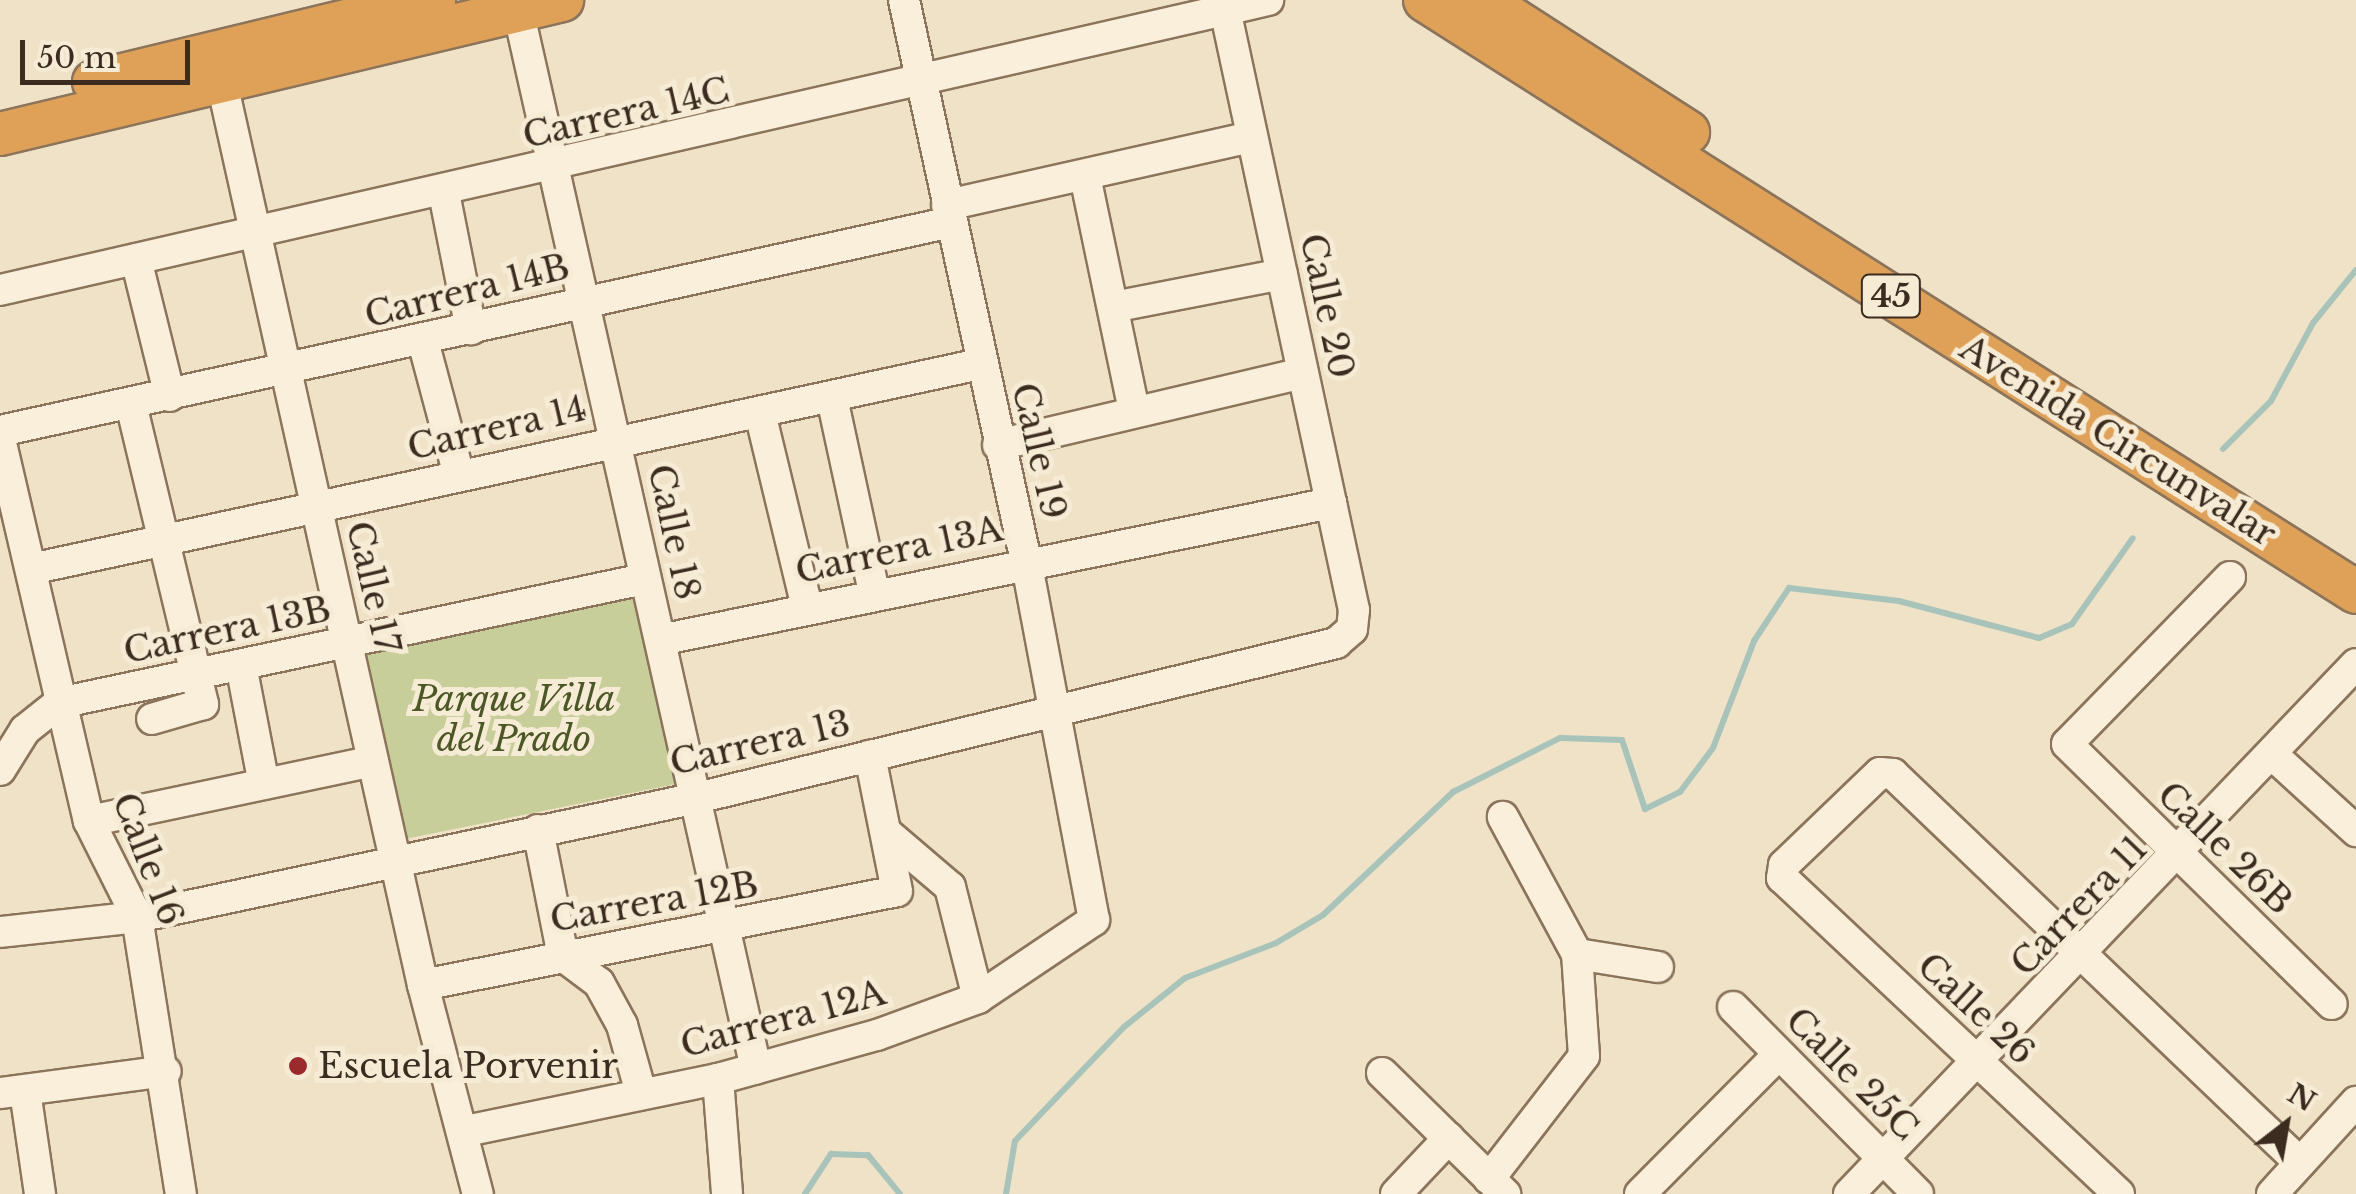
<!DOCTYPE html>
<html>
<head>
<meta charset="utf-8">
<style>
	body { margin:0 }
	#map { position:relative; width:2356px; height:1194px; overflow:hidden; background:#efe2c6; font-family:"Libre Baskerville",serif }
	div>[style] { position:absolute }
	.green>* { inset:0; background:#c8ce9a }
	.stream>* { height:6px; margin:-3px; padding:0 3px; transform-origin:3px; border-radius:3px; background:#a8c3ba }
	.roads { filter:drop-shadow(2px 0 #8b745b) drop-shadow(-2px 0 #8b745b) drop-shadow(0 2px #8b745b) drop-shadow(0 -2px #8b745b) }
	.minor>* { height:30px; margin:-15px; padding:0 15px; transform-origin:15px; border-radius:15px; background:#f9efda }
	.highway>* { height:42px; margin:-21px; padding:0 21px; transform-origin:21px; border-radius:21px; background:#dea157 }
	.dots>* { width:28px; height:28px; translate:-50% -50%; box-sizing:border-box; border:5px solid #f6ecd6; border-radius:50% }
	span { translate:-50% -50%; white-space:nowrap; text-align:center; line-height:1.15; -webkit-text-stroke:10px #f6ecd6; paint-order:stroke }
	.shield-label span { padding:2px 8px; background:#f6ecd6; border:2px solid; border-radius:8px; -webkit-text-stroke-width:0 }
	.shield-label { font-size:32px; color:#3b2c1f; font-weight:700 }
	.street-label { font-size:35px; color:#3b2c1f }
	.park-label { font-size:35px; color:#4c5726; font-style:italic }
	.poi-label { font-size:35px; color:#3b2c1f }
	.left { translate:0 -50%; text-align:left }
	.north { position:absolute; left:2236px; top:1074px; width:100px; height:100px; -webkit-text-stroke:8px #f6ecd6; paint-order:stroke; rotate:31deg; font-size:28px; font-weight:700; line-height:40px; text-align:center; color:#3b2c1f }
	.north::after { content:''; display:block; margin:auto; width:35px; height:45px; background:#3b2c1f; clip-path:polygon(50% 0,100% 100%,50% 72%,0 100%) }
	.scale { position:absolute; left:20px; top:40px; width:170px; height:45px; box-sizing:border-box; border:5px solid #3b2c1f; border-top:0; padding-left:12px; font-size:30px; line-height:35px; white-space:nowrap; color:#3b2c1f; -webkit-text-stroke:8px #f6ecd6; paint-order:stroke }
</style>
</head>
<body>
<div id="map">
	<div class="green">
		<i style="clip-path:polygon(635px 594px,676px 784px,405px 839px,366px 653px)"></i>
	</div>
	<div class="stream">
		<i style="left:2223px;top:449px;width:68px;rotate:-45deg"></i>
		<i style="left:2271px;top:401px;width:89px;rotate:-61.7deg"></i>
		<i style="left:2313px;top:323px;width:68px;rotate:-50.9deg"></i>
		<i style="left:805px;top:1194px;width:48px;rotate:-57deg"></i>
		<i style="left:831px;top:1154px;width:37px;rotate:2deg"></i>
		<i style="left:868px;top:1155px;width:50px;rotate:50.6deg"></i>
		<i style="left:1006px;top:1194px;width:54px;rotate:-80.4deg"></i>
		<i style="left:1015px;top:1141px;width:158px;rotate:-46.3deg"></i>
		<i style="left:1124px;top:1027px;width:78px;rotate:-38.8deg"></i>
		<i style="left:1185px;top:978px;width:97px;rotate:-21deg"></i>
		<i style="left:1276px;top:943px;width:55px;rotate:-30.8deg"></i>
		<i style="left:1323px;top:915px;width:179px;rotate:-43.4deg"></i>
		<i style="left:1453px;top:792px;width:120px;rotate:-26.8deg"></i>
		<i style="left:1560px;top:738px;width:62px;rotate:1.8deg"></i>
		<i style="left:1622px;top:740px;width:73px;rotate:71.6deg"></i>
		<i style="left:1645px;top:809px;width:39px;rotate:-26deg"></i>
		<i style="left:1680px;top:792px;width:55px;rotate:-53.1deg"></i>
		<i style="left:1713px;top:748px;width:115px;rotate:-69deg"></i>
		<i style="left:1754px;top:641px;width:64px;rotate:-56.6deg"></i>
		<i style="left:1789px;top:588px;width:111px;rotate:6.7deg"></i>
		<i style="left:1899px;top:601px;width:145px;rotate:14.8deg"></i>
		<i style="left:2039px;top:638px;width:36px;rotate:-23deg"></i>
		<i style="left:2072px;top:624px;width:105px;rotate:-54.7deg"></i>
	</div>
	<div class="roads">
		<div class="minor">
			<i style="left:518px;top:10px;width:1085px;rotate:77.33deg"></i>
			<i style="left:218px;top:65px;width:943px;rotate:77.44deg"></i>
			<i style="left:423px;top:985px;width:216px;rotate:75.3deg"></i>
			<i style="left:1085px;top:176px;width:239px;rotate:78.2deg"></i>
			<i style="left:444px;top:193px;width:139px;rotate:78.8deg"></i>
			<i style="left:947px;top:205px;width:312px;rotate:-12.6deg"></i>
			<i style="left:136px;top:259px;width:141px;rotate:76.1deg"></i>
			<i style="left:0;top:290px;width:1301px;rotate:-12.88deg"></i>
			<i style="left:1113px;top:307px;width:172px;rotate:-11deg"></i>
			<i style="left:423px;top:341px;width:139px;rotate:75deg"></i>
			<i style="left:832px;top:398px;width:198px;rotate:77.8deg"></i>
			<i style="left:131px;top:404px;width:309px;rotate:76.5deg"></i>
			<i style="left:203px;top:704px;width:53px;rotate:163.6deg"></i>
			<i style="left:760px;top:413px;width:200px;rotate:76.4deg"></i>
			<i style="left:0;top:431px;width:974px;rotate:-12.39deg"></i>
			<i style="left:0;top:439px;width:392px;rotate:76.9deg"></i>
			<i style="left:89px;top:821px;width:107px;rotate:63.4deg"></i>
			<i style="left:137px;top:917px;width:280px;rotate:81deg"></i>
			<i style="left:998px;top:445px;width:313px;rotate:-13.3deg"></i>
			<i style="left:31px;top:569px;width:971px;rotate:-12.19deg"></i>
			<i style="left:2230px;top:577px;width:233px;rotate:134.3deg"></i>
			<i style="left:2067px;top:744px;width:371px;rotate:44.5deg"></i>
			<i style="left:660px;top:640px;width:685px;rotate:-11.54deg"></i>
			<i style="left:241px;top:665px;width:121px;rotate:79.1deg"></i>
			<i style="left:2275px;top:757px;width:110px;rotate:42.4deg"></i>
			<i style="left:0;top:770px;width:47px;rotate:-58deg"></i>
			<i style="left:25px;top:730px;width:43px;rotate:-38.5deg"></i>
			<i style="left:59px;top:703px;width:598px;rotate:-11.97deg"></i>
			<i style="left:89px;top:821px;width:290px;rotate:-11.9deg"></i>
			<i style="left:538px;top:830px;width:128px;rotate:78.8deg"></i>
			<i style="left:563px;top:956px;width:45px;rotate:36.9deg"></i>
			<i style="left:599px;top:983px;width:48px;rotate:61.3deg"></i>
			<i style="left:622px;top:1025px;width:71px;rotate:74.4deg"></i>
			<i style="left:889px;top:835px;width:80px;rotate:40.4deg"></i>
			<i style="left:950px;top:887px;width:114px;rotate:75.8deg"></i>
			<i style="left:0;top:932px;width:138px;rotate:-6.2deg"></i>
			<i style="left:137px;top:917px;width:573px;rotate:-12deg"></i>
			<i style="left:697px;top:798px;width:658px;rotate:-13.63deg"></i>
			<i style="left:1336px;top:643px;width:21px;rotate:-41deg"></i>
			<i style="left:1352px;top:629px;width:19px;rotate:-84deg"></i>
			<i style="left:1354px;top:610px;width:624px;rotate:-102.12deg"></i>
			<i style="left:1577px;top:954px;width:82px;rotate:9.1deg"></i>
			<i style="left:423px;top:985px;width:483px;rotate:-11.2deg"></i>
			<i style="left:897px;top:891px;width:138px;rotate:-101.3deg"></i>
			<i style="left:1733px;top:1007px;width:263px;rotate:45.3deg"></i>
			<i style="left:1382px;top:1073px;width:173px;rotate:44.5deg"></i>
			<i style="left:718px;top:1079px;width:115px;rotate:85.5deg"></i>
			<i style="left:25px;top:1091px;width:104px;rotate:81.7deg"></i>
			<i style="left:0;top:1093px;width:167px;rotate:-7.5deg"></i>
			<i style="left:466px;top:1131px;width:257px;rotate:-11.7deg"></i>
			<i style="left:718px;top:1079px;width:165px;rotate:-15.5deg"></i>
			<i style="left:877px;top:1035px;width:108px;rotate:-20.1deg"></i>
			<i style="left:978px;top:998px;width:140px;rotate:-33.9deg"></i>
			<i style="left:1094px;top:920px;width:365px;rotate:-100.7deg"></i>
			<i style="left:1026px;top:561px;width:574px;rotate:-102.27deg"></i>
			<i style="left:1489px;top:1179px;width:155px;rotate:-52.3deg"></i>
			<i style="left:1584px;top:1056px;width:102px;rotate:-93.9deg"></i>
			<i style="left:1577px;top:954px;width:156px;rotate:-118.4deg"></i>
			<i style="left:1396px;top:1194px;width:77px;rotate:-46.6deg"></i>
			<i style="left:1640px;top:1194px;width:197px;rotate:-45.2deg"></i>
			<i style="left:1849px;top:1194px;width:733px;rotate:-46.27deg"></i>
			<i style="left:2119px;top:1194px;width:462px;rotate:-136.8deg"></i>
			<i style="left:1782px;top:878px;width:13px;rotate:-81deg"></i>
			<i style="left:1784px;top:865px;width:133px;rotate:-43.8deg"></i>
			<i style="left:1880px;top:773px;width:13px;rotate:4deg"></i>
			<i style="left:1893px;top:774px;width:563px;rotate:43.7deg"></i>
			<i style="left:2272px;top:1194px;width:125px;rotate:-47.6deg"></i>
		</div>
		<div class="highway">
			<i style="left:1425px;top:0;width:1103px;rotate:32.45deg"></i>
			<i style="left:1483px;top:0;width:244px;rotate:32.8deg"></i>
			<i style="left:94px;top:82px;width:350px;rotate:-13.6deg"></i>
			<i style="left:0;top:134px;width:578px;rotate:-13.41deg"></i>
		</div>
	</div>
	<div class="dots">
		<i style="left:298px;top:1066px;background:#9b2a2d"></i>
	</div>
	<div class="shield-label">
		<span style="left:1891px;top:296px">45</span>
	</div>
	<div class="street-label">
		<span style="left:626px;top:113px;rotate:-13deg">Carrera 14C</span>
		<span style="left:467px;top:291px;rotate:-14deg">Carrera 14B</span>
		<span style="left:1327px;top:306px;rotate:78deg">Calle 20</span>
		<span style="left:497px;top:428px;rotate:-13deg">Carrera 14</span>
		<span style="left:2118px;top:441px;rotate:32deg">Avenida Circunvalar</span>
		<span style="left:1039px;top:451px;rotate:77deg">Calle 19</span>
		<span style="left:674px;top:532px;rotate:78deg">Calle 18</span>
		<span style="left:899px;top:550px;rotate:-12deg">Carrera 13A</span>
		<span style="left:373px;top:587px;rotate:77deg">Calle 17</span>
		<span style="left:227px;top:630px;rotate:-12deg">Carrera 13B</span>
		<span style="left:760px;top:743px;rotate:-13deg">Carrera 13</span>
		<span style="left:2225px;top:848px;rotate:44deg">Calle 26B</span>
		<span style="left:148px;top:859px;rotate:69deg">Calle 16</span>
		<span style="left:654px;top:902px;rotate:-10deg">Carrera 12B</span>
		<span style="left:2079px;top:906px;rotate:-46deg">Carrera 11</span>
		<span style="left:1976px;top:1009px;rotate:43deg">Calle 26</span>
		<span style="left:783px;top:1019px;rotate:-15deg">Carrera 12A</span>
		<span style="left:1852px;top:1074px;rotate:45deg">Calle 25C</span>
	</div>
	<div class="park-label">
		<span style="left:514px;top:719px">Parque Villa<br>del Prado</span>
	</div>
	<div class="poi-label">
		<span class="left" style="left:318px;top:1066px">Escuela Porvenir</span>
	</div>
	<div class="north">N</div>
	<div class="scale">50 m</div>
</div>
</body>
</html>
